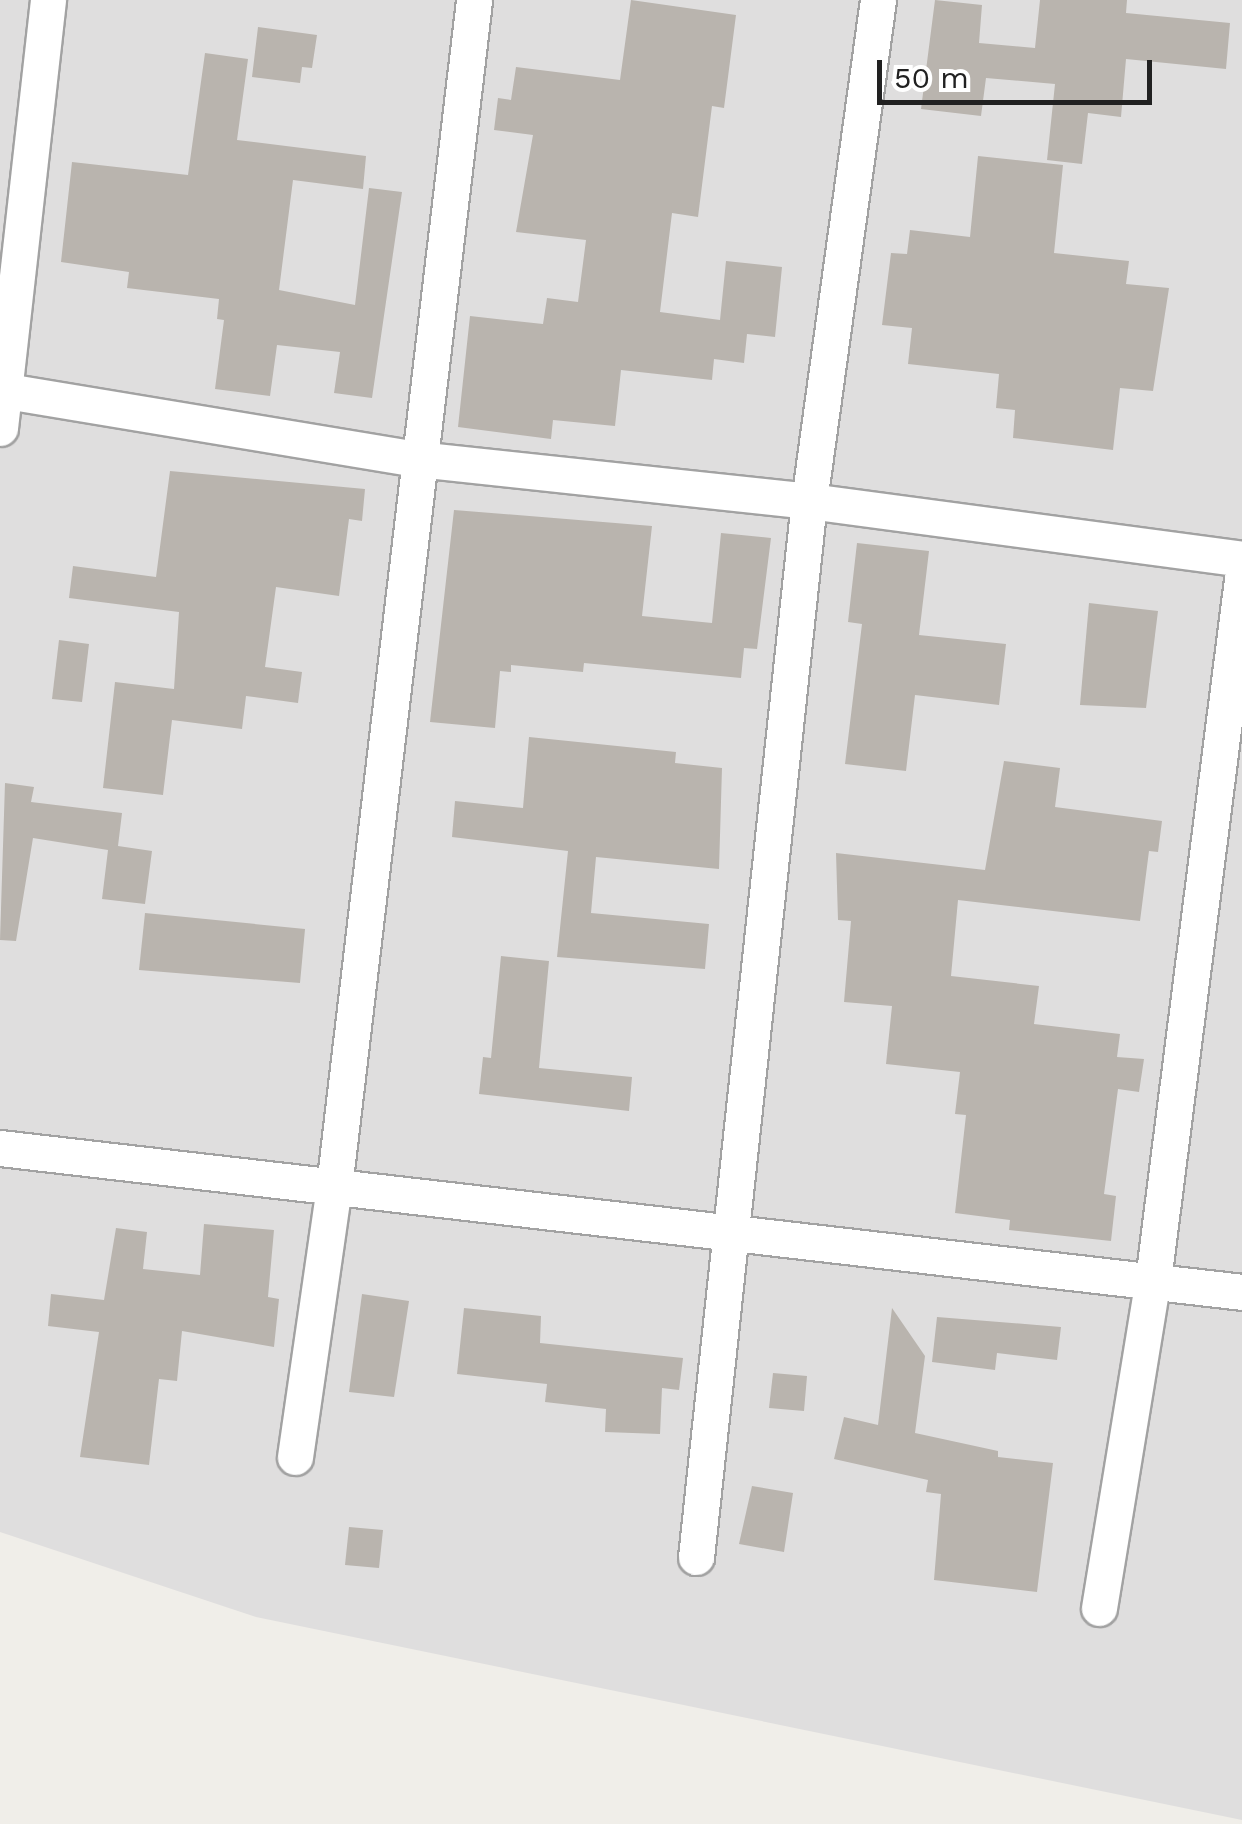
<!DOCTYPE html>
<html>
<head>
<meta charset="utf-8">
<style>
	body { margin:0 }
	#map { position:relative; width:1242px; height:1824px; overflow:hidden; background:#f0eee9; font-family:"Work Sans",sans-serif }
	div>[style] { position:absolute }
	.residential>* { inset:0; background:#dfdede }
	.building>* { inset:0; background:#b9b4ae }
	.roads { filter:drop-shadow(2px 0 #a2a2a2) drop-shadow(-2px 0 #a2a2a2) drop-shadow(0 2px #a2a2a2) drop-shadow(0 -2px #a2a2a2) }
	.minor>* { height:35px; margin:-17.5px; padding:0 17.5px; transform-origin:17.5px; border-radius:17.5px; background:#fff }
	span { translate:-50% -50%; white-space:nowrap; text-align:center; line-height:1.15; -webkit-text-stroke:10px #fff; paint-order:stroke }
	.scale { position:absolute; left:877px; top:60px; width:275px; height:45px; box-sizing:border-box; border:5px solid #212121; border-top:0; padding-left:12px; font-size:30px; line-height:35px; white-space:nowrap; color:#212121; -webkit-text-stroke:8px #fff; paint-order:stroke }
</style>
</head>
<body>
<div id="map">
	<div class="residential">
		<i style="clip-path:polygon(0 0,1242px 0,1242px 1820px,256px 1617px,0 1532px)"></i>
	</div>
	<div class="building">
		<i style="clip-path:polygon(631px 0,736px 15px,724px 108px,712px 106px,698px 217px,672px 213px,660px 312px,720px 320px,726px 261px,782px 267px,775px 337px,747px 334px,744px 363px,714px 359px,712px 380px,621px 370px,615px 426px,553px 420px,551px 439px,458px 427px,470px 316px,543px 324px,547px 298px,578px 302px,586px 240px,516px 232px,533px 135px,494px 130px,498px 98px,511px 100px,516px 67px,620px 80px)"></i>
		<i style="clip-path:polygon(935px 0,982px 5px,979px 43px,1035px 48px,1040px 0,1127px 0,1126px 13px,1230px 23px,1226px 69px,1126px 59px,1121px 117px,1088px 113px,1082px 164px,1047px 160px,1055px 84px,986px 78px,981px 116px,921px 109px)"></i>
		<i style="clip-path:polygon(258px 27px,317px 35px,312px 68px,302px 67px,300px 83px,252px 77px)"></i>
		<i style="clip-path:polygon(205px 53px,248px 59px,237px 140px,366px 156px,363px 189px,293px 180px,279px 290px,355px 305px,369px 188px,402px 192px,372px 398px,334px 393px,340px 352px,277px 345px,270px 396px,215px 389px,224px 320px,217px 319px,219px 299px,127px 288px,129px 272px,61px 262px,72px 162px,188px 175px)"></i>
		<i style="clip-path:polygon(978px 156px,1063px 165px,1054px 253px,1129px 261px,1126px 284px,1169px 288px,1153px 391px,1120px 388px,1113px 450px,1013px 438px,1015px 410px,996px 408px,999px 374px,908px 364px,912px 328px,882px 325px,891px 253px,907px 254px,910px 230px,970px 237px)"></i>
		<i style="clip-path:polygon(170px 471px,365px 489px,362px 521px,349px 519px,339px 596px,276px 587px,265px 667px,302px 672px,298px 703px,246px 696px,242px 729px,172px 720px,163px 795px,103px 788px,115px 682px,174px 689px,179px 612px,69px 598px,73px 566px,156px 577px)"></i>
		<i style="clip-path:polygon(454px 510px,652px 526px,642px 616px,712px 623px,721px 533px,771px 538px,757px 649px,744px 648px,741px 678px,584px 663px,583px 672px,511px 665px,511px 672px,500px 671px,495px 728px,430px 722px)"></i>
		<i style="clip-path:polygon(857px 543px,929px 551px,919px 635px,1006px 644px,999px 705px,915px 695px,906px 771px,845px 764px,862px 624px,848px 622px)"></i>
		<i style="clip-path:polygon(1089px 603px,1158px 611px,1146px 708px,1080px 705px)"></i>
		<i style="clip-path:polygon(59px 640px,89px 644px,82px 702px,52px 699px)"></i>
		<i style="clip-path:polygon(529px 737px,676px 752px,675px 763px,722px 768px,719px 869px,596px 857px,591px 913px,709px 924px,705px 969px,557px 957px,568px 851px,452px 837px,455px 801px,523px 808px)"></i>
		<i style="clip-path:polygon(1004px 761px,1060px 768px,1055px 807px,1162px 821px,1158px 852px,1149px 851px,1140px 921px,958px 900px,951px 976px,1039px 986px,1034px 1024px,1120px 1034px,1117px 1057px,1144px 1059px,1139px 1092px,1118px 1089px,1104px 1194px,1116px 1196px,1111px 1241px,1009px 1230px,1010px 1220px,955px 1213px,966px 1115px,955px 1114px,960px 1072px,886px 1064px,892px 1006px,844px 1002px,851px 921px,838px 920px,836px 853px,985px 870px)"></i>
		<i style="clip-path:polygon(5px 783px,34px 787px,31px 802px,122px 813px,118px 846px,152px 851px,145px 904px,102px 899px,108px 850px,33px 838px,16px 941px,0 940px)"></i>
		<i style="clip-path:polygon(145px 913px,305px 929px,300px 983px,139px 970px)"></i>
		<i style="clip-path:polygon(501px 956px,549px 961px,539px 1068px,632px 1077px,629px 1111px,479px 1094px,483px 1057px,491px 1058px)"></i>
		<i style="clip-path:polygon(204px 1224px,274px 1230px,268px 1297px,279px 1299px,274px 1347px,182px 1331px,177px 1381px,159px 1379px,149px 1465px,80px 1457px,99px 1332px,48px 1326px,51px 1294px,104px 1300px,116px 1228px,147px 1232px,143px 1269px,200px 1275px)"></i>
		<i style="clip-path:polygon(362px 1294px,409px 1301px,394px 1397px,349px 1392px)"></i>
		<i style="clip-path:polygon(464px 1308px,541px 1316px,540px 1343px,683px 1358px,679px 1390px,662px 1388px,660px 1434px,605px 1432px,606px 1409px,545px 1402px,547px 1384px,457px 1374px)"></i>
		<i style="clip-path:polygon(892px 1308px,925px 1356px,915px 1433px,998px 1451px,998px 1457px,1053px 1463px,1037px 1592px,934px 1580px,941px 1494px,926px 1492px,928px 1480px,834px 1459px,844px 1417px,878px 1425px)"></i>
		<i style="clip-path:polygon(937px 1317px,1061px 1327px,1057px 1360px,997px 1353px,995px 1370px,932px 1362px)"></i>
		<i style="clip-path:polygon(773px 1373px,807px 1376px,804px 1411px,769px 1408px)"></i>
		<i style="clip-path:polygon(752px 1486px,793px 1493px,784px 1552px,739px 1544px)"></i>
		<i style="clip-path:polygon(349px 1527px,383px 1530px,379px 1568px,345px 1565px)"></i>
	</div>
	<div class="roads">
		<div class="minor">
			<i style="left:0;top:390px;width:423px;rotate:9.4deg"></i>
			<i style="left:417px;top:459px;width:394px;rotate:6.1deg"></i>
			<i style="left:809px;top:501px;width:437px;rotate:7.6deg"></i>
			<i style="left:0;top:428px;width:431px;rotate:-83.6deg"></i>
			<i style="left:0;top:1148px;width:1250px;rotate:6.61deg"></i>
			<i style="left:295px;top:1457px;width:273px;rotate:-81.8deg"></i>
			<i style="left:334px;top:1187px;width:1195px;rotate:-83.27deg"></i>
			<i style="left:696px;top:1557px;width:1062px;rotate:-83.89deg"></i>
			<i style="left:809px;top:501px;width:506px;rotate:-82.16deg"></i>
			<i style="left:1099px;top:1608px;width:332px;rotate:-80.7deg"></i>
			<i style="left:1153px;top:1280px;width:707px;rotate:-82.76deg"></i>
		</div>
	</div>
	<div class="scale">50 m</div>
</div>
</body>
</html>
